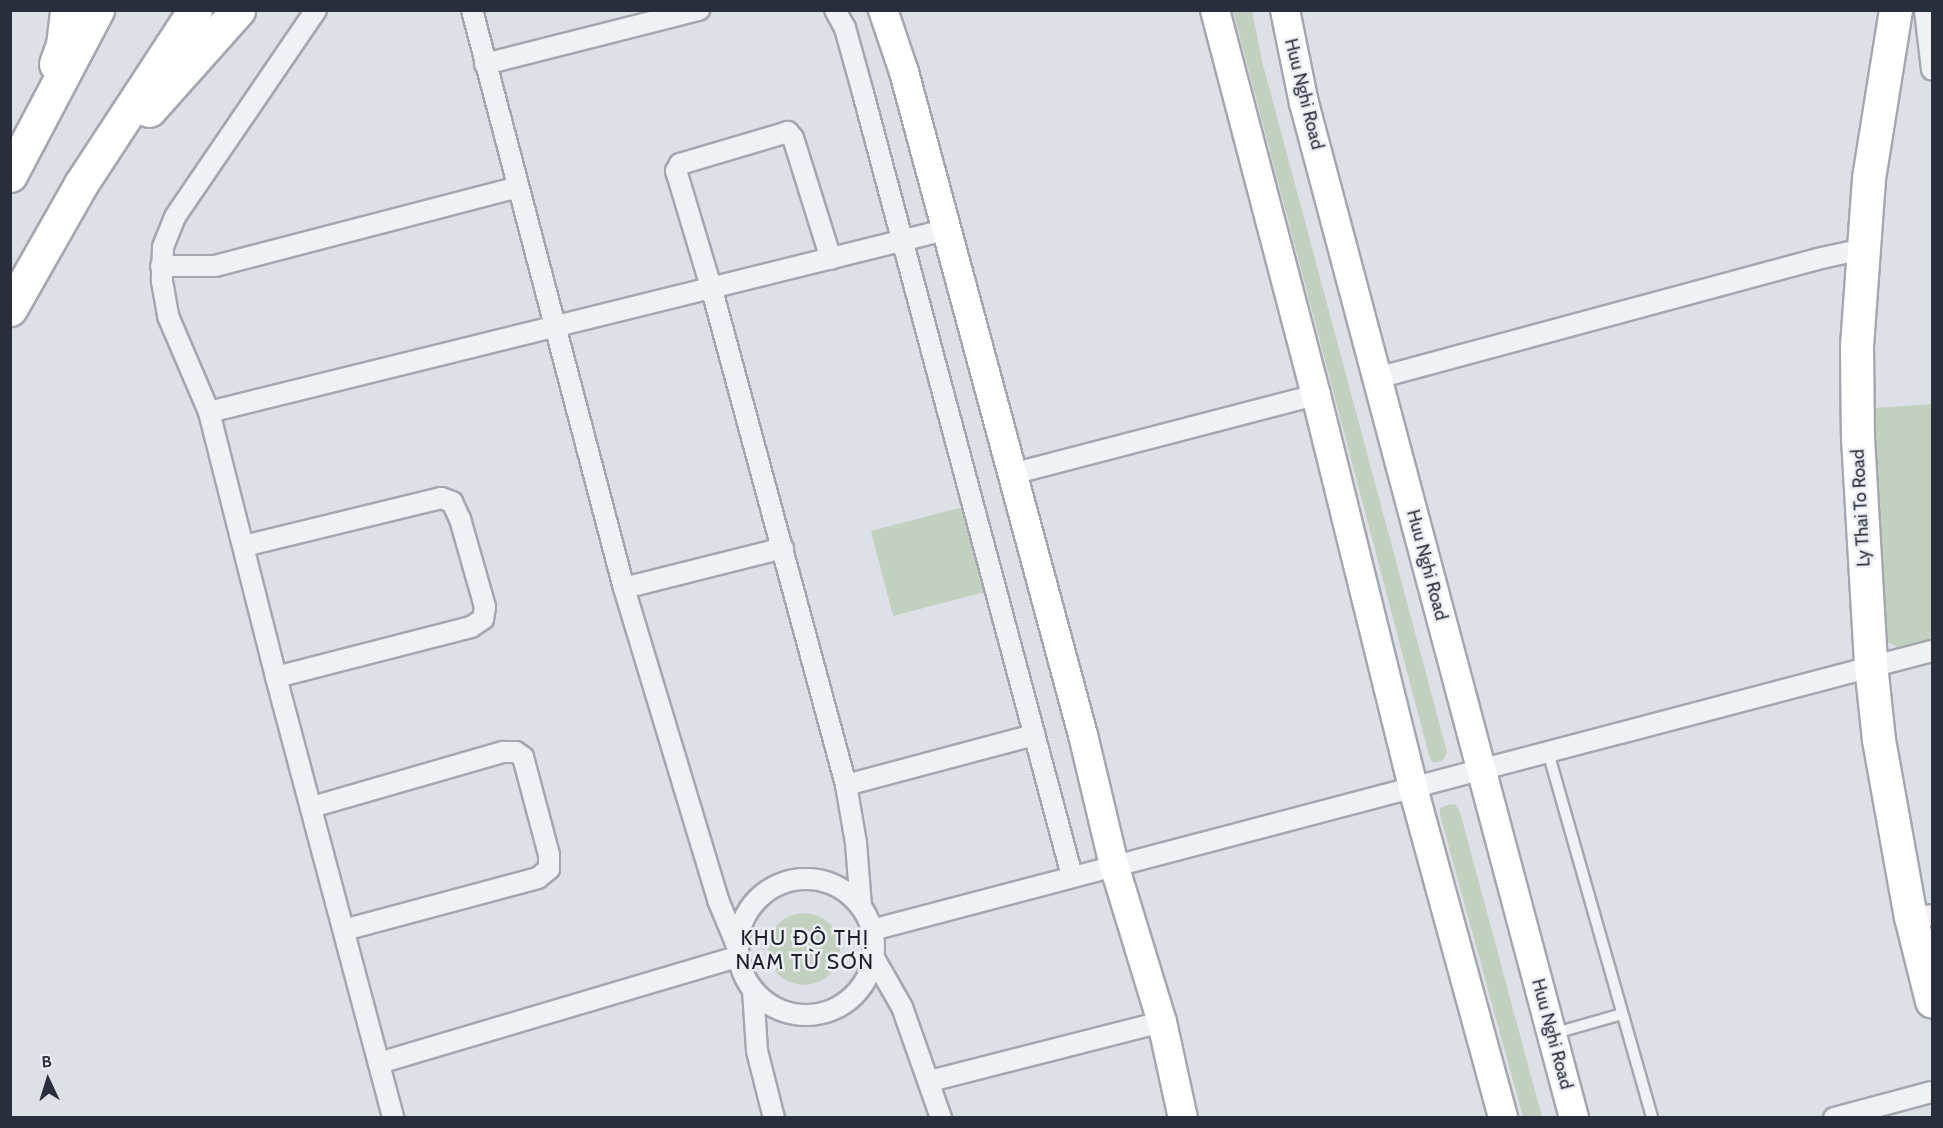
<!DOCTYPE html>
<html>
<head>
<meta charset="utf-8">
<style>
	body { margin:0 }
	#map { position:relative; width:1943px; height:1128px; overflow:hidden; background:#dee0e7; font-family:Cabin,sans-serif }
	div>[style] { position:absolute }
	.green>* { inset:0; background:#c2d0bf }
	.round { border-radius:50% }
	.roads { filter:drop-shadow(2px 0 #a4a7b0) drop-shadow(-2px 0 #a4a7b0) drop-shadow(0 2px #a4a7b0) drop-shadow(0 -2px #a4a7b0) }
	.lane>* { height:10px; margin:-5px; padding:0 5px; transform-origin:5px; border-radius:5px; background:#f0f1f5 }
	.street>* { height:20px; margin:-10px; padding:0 10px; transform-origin:10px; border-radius:10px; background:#f0f1f5 }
	.street>.ring { margin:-10px; padding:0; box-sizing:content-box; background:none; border:20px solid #f0f1f5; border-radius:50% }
	.secondary>* { height:28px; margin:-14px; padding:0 14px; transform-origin:14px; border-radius:14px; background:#fff }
	.primary>* { height:32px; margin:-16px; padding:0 16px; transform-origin:16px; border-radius:16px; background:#fff }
	.highway>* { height:33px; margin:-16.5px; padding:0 16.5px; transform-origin:16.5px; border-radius:16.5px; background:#fff }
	span { translate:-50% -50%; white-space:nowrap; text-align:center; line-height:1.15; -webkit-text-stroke:5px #edeff4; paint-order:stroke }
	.street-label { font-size:18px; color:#282e3c }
	.quarter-label { font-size:21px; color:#1a1f2d; letter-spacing:1.5px }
	.frame { position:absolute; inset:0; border:12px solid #282e3c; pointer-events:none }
	.north { position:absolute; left:18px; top:1050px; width:60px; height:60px; -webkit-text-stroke:4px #edeff4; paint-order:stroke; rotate:356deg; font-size:16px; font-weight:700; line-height:24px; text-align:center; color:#282e3c }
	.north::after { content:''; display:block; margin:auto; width:21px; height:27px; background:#282e3c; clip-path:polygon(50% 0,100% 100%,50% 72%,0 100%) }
</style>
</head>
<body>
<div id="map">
	<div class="green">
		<i style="clip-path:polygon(1233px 11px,1252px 11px,1262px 61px,1447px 752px,1443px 760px,1438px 762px,1432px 762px,1429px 755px)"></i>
		<i style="clip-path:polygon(1932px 404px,1932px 641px,1898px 647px,1889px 643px,1884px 635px,1874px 511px,1873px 408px)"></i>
		<i style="clip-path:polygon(963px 507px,985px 592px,893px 616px,871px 531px)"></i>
		<i style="clip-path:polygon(1450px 804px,1456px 805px,1460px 812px,1542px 1117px,1523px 1117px,1440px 815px,1440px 808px)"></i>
		<i class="round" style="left:768px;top:913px;width:72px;height:72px"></i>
	</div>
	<div class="roads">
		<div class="lane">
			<i style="left:1548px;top:752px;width:380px;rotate:74.1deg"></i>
			<i style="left:1552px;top:1034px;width:73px;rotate:-15.9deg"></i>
		</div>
		<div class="street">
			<i style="left:316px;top:10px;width:250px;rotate:124.3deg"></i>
			<i style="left:175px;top:217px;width:32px;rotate:112deg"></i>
			<i style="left:163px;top:247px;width:34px;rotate:92deg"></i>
			<i style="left:162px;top:281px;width:36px;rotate:80deg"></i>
			<i style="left:168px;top:316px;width:104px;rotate:66.9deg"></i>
			<i style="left:209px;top:412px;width:273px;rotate:75.8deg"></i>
			<i style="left:276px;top:677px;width:456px;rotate:75.1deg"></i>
			<i style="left:472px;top:10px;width:598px;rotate:75.27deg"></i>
			<i style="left:624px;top:588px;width:326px;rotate:73.2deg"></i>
			<i style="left:718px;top:900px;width:52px;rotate:67.4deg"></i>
			<i style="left:835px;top:10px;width:21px;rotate:61deg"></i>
			<i style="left:845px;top:28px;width:67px;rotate:74.5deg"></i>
			<i style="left:863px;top:93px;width:810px;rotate:75.05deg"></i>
			<i style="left:1925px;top:10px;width:60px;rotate:83.3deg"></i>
			<i style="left:485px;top:64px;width:221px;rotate:-14.2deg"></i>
			<i style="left:831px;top:259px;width:127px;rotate:-107.4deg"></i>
			<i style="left:793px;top:138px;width:8px;rotate:-130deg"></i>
			<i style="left:788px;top:132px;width:113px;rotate:163.5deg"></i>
			<i style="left:680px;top:164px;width:8px;rotate:120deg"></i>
			<i style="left:676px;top:171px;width:6px;rotate:72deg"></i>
			<i style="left:678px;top:177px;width:118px;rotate:73.3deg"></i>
			<i style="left:712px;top:290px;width:513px;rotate:74.85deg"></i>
			<i style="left:846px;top:785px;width:59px;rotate:80.2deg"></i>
			<i style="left:856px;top:843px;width:63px;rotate:85.5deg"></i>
			<i style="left:161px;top:266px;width:54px"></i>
			<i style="left:215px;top:266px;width:313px;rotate:-14.6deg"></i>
			<i style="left:1377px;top:378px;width:456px;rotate:-15.1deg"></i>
			<i style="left:1817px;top:259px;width:47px;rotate:-12.3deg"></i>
			<i style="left:209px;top:412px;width:758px;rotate:-13.89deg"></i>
			<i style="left:1012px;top:474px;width:314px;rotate:-14.6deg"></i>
			<i style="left:244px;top:546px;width:203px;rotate:-13.7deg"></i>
			<i style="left:441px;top:498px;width:12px;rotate:20deg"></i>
			<i style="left:452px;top:502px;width:19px;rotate:65deg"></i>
			<i style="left:460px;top:519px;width:91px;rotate:74.1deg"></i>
			<i style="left:485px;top:607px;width:12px;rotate:99deg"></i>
			<i style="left:483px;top:619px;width:14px;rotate:146deg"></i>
			<i style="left:471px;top:627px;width:201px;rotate:165.6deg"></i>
			<i style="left:624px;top:588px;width:164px;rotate:-14.1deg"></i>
			<i style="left:846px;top:785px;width:195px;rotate:-14.9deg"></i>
			<i style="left:312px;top:807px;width:199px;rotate:-16.1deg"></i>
			<i style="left:503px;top:752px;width:13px"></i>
			<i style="left:516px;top:752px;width:9px;rotate:36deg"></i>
			<i style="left:523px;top:757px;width:101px;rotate:75.1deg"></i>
			<i style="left:549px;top:855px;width:14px;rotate:90deg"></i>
			<i style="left:549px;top:869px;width:14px;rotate:141deg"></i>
			<i style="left:538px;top:878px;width:201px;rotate:165deg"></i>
			<i class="ring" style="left:738px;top:879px;width:116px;height:116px"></i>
			<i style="left:1911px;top:917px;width:21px;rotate:-5deg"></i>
			<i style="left:872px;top:930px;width:1096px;rotate:-14.75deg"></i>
			<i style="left:874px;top:958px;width:56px;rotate:60.3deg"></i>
			<i style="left:902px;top:1007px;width:118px;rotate:70.6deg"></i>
			<i style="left:753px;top:990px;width:61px;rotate:86.2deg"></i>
			<i style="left:757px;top:1051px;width:69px;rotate:75.8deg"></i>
			<i style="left:379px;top:1063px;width:374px;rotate:-16.5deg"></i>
			<i style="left:930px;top:1081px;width:239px;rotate:-14.3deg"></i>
			<i style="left:1834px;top:1118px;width:101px;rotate:-14.9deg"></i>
		</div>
		<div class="secondary">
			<i style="left:883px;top:10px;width:65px;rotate:71.3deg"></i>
			<i style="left:904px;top:72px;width:687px;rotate:74.89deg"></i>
			<i style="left:1083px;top:735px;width:134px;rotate:76.6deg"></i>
			<i style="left:1114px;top:865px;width:164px;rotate:73deg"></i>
			<i style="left:1162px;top:1022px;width:98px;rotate:77.7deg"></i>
			<i style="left:1215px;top:10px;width:398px;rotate:75.3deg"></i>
			<i style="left:1316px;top:395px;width:405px;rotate:76.1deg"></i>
			<i style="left:1413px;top:788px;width:342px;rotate:74.7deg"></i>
			<i style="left:1285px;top:10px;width:95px;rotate:78.5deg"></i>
			<i style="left:1304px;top:103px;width:1050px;rotate:75.1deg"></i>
		</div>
		<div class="primary">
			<i style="left:1896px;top:10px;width:171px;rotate:99.1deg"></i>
			<i style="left:1869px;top:179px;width:168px;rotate:94.1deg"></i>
			<i style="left:1857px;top:347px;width:91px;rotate:89.4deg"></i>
			<i style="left:1858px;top:438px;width:227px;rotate:86.7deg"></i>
			<i style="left:1871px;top:665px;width:75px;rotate:83.9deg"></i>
			<i style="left:1879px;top:740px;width:180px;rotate:79.8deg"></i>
			<i style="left:1911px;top:917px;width:87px;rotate:76deg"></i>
		</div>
		<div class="highway">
			<i style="left:56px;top:64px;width:20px;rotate:-70deg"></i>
			<i style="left:63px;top:45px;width:35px;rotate:-83deg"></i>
			<i style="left:149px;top:110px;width:134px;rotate:-48.3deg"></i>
			<i style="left:10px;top:175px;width:187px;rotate:-62.2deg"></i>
			<i style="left:10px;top:309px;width:144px;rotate:-60.4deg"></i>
			<i style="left:81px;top:184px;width:208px;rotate:-56.8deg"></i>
		</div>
	</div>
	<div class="street-label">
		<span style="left:1304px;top:94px;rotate:76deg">Huu Nghi Road</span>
		<span style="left:1861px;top:508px;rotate:-93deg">Ly Thai To Road</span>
		<span style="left:1427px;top:565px;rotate:75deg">Huu Nghi Road</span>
		<span style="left:1552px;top:1034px;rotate:75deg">Huu Nghi Road</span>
	</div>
	<div class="quarter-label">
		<span style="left:805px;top:950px">KHU ĐÔ THỊ<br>NAM TỪ SƠN</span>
	</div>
	<div class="frame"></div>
	<div class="north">B</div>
</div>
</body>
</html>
